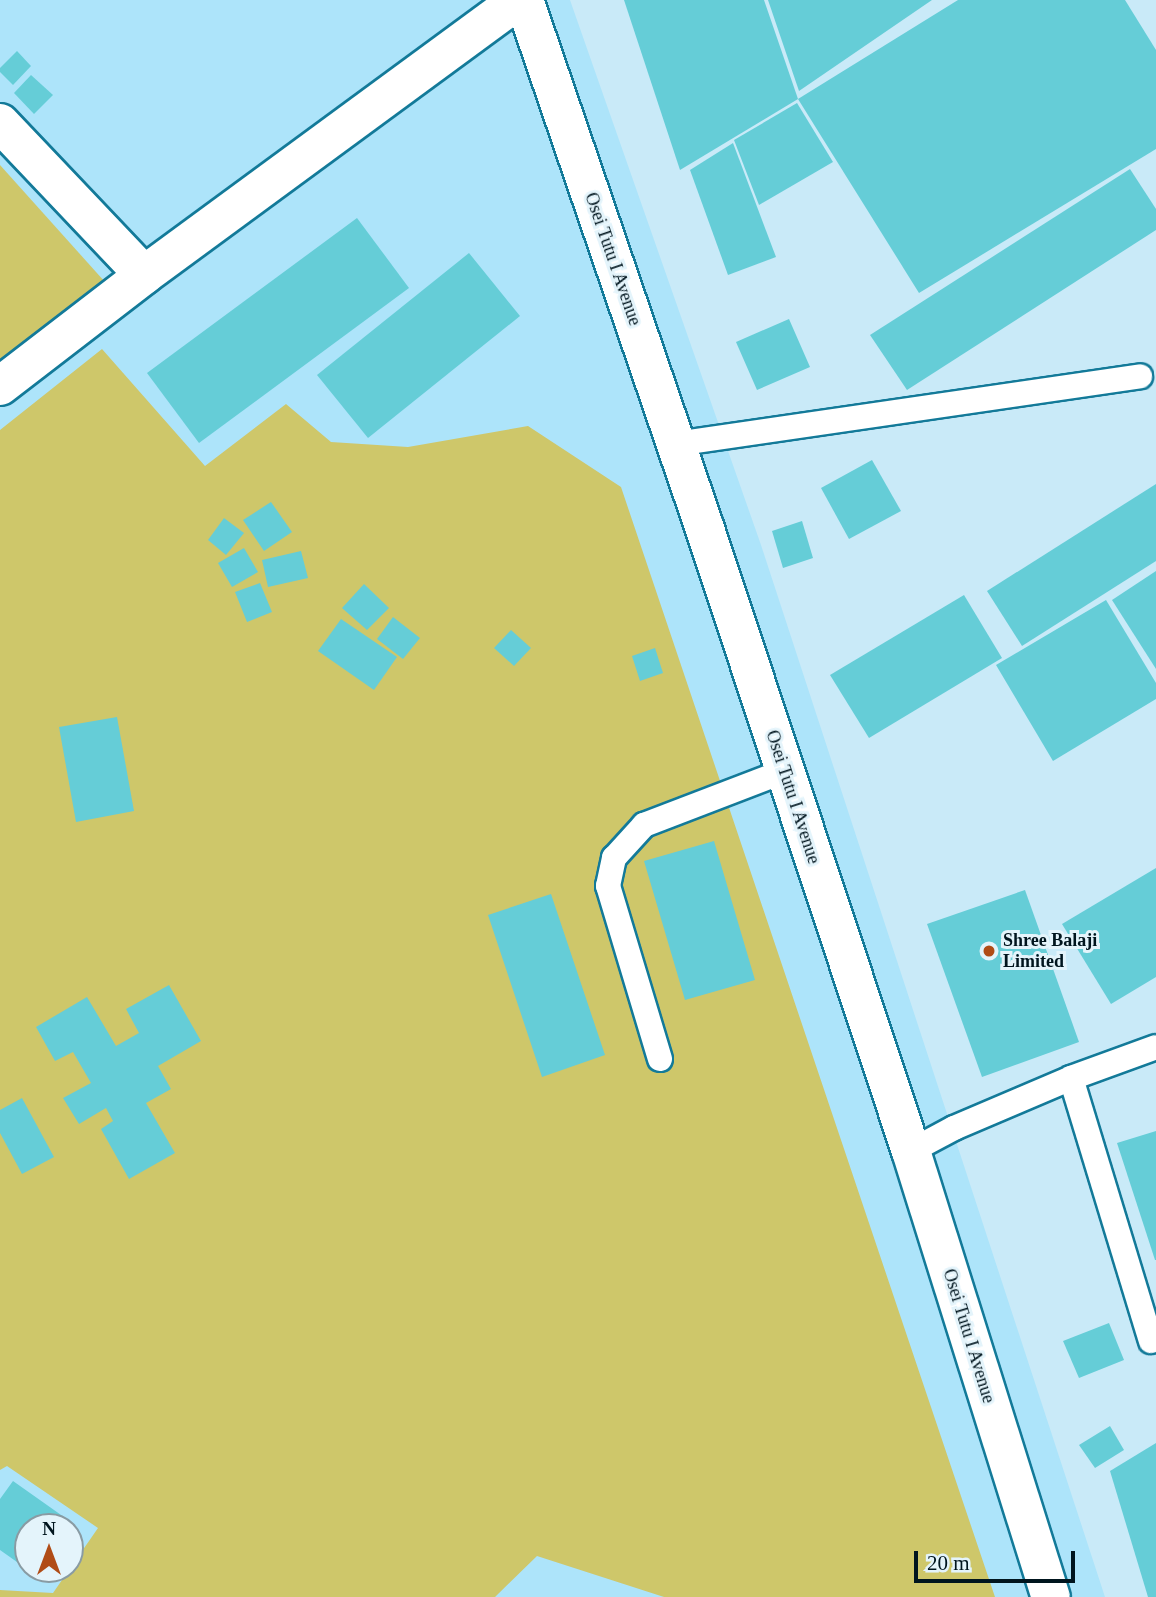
<!DOCTYPE html>
<html>
<head>
<meta charset="utf-8">
<style>
	body { margin:0 }
	#map { position:relative; width:1156px; height:1597px; overflow:hidden; background:#c9eaf8; font-family:Georgia,serif }
	div>[style] { position:absolute }
	.built>* { inset:0; background:#ade4fa }
	.green>* { inset:0; background:#cec76a }
	.building>* { inset:0; background:#65cdd7 }
	.roads { filter:drop-shadow(2px 0 #137a99) drop-shadow(-2px 0 #137a99) drop-shadow(0 2px #137a99) drop-shadow(0 -2px #137a99) }
	.lane>* { height:24px; margin:-12px; padding:0 12px; transform-origin:12px; border-radius:12px; background:#fff }
	.street>* { height:38px; margin:-19px; padding:0 19px; transform-origin:19px; border-radius:19px; background:#fff }
	.secondary>* { height:38px; margin:-19px; padding:0 19px; transform-origin:19px; border-radius:19px; background:#fff }
	.dots>* { width:19px; height:19px; translate:-50% -50%; box-sizing:border-box; border:4px solid #e4f4fb; border-radius:50% }
	span { translate:-50% -50%; white-space:nowrap; text-align:center; line-height:1.15; -webkit-text-stroke:6px #e4f4fb; paint-order:stroke }
	.street-label { font-size:18px; color:#00151e }
	.poi-label { font-size:18px; color:#00151e; font-weight:700 }
	.left { translate:0 -50%; text-align:left }
	.north { position:absolute; left:14px; top:1513px; width:70px; height:70px; box-sizing:border-box; background:#e4f4fb; border:2px solid #899ba3; border-radius:50%; rotate:0deg; font-size:19px; font-weight:700; line-height:28px; text-align:center; color:#00151e }
	.north::after { content:''; display:block; margin:auto; width:24px; height:32px; background:#b04c16; clip-path:polygon(50% 0,100% 100%,50% 72%,0 100%) }
	.scale { position:absolute; left:914px; top:1551px; width:161px; height:32px; box-sizing:border-box; border:4px solid #00151e; border-top:0; padding-left:9px; font-size:21px; line-height:24px; white-space:nowrap; color:#00151e; -webkit-text-stroke:5px #e4f4fb; paint-order:stroke }
</style>
</head>
<body>
<div id="map">
	<div class="built">
		<i style="clip-path:polygon(evenodd,0 0,570px 0,761px 545px,1105px 1597px,0 1597px,0 0,28px 1527px,70px 1527px,70px 1569px,28px 1569px,28px 1527px)"></i>
	</div>
	<div class="green">
		<i style="clip-path:polygon(0 165px,105px 282px,0 364px)"></i>
		<i style="clip-path:polygon(102px 349px,205px 466px,286px 404px,331px 442px,408px 447px,528px 426px,621px 487px,995px 1597px,664px 1597px,537px 1556px,495px 1597px,0 1597px,0 1590px,53px 1593px,98px 1528px,7px 1466px,0 1470px,0 430px)"></i>
	</div>
	<div class="building">
		<i style="clip-path:polygon(624px 0,764px 0,798px 99px,680px 170px)"></i>
		<i style="clip-path:polygon(768px 0,932px 0,799px 91px)"></i>
		<i style="clip-path:polygon(958px 0,1125px 0,1156px 50px,1156px 149px,919px 293px,798px 99px)"></i>
		<i style="clip-path:polygon(17px 51px,31px 66px,13px 85px,0 72px,0 68px)"></i>
		<i style="clip-path:polygon(31px 75px,53px 95px,34px 114px,14px 93px)"></i>
		<i style="clip-path:polygon(797px 103px,833px 162px,759px 205px,734px 140px)"></i>
		<i style="clip-path:polygon(733px 143px,776px 257px,728px 275px,690px 170px)"></i>
		<i style="clip-path:polygon(1130px 169px,1156px 209px,1156px 230px,907px 390px,870px 335px)"></i>
		<i style="clip-path:polygon(357px 218px,409px 288px,199px 443px,147px 373px)"></i>
		<i style="clip-path:polygon(469px 253px,520px 316px,368px 438px,317px 375px)"></i>
		<i style="clip-path:polygon(789px 319px,810px 367px,757px 390px,736px 342px)"></i>
		<i style="clip-path:polygon(872px 460px,901px 511px,849px 539px,821px 488px)"></i>
		<i style="clip-path:polygon(1156px 484px,1156px 561px,1022px 646px,987px 591px)"></i>
		<i style="clip-path:polygon(271px 502px,292px 532px,264px 551px,243px 520px)"></i>
		<i style="clip-path:polygon(224px 518px,244px 533px,226px 555px,208px 540px)"></i>
		<i style="clip-path:polygon(802px 521px,813px 558px,783px 568px,772px 531px)"></i>
		<i style="clip-path:polygon(244px 548px,258px 572px,232px 587px,218px 563px)"></i>
		<i style="clip-path:polygon(301px 551px,308px 578px,268px 587px,262px 560px)"></i>
		<i style="clip-path:polygon(1156px 571px,1156px 669px,1112px 600px)"></i>
		<i style="clip-path:polygon(260px 583px,272px 612px,247px 622px,235px 592px)"></i>
		<i style="clip-path:polygon(364px 584px,389px 608px,367px 630px,342px 608px)"></i>
		<i style="clip-path:polygon(964px 595px,1002px 658px,869px 738px,830px 675px)"></i>
		<i style="clip-path:polygon(1106px 600px,1156px 683px,1156px 699px,1053px 761px,996px 665px)"></i>
		<i style="clip-path:polygon(393px 617px,420px 638px,403px 659px,377px 639px)"></i>
		<i style="clip-path:polygon(341px 619px,397px 657px,374px 690px,318px 651px)"></i>
		<i style="clip-path:polygon(511px 630px,531px 648px,514px 666px,494px 648px)"></i>
		<i style="clip-path:polygon(655px 648px,663px 673px,640px 681px,632px 656px)"></i>
		<i style="clip-path:polygon(117px 717px,134px 811px,76px 822px,59px 727px)"></i>
		<i style="clip-path:polygon(714px 841px,755px 980px,685px 1000px,644px 861px)"></i>
		<i style="clip-path:polygon(1156px 868px,1156px 977px,1111px 1004px,1062px 924px)"></i>
		<i style="clip-path:polygon(1025px 890px,1079px 1042px,982px 1077px,927px 924px)"></i>
		<i style="clip-path:polygon(551px 894px,605px 1055px,542px 1077px,488px 915px)"></i>
		<i style="clip-path:polygon(169px 985px,201px 1041px,158px 1066px,171px 1089px,146px 1103px,175px 1153px,129px 1179px,101px 1129px,113px 1121px,106px 1108px,79px 1124px,63px 1098px,91px 1083px,73px 1052px,55px 1061px,36px 1027px,87px 997px,116px 1046px,139px 1033px,126px 1009px)"></i>
		<i style="clip-path:polygon(22px 1098px,54px 1157px,22px 1174px,0 1133px,0 1110px)"></i>
		<i style="clip-path:polygon(1156px 1131px,1156px 1260px,1155px 1260px,1117px 1143px)"></i>
		<i style="clip-path:polygon(1109px 1323px,1124px 1360px,1079px 1378px,1063px 1341px)"></i>
		<i style="clip-path:polygon(1110px 1426px,1124px 1450px,1095px 1468px,1079px 1445px)"></i>
		<i style="clip-path:polygon(1156px 1443px,1156px 1597px,1148px 1597px,1110px 1471px)"></i>
		<i style="clip-path:polygon(13px 1481px,71px 1522px,67px 1527px,28px 1527px,28px 1569px,38px 1569px,34px 1574px,0 1550px,0 1499px)"></i>
	</div>
	<div class="roads">
		<div class="lane">
			<i style="left:676px;top:444px;width:469px;rotate:-8.3deg"></i>
			<i style="left:660px;top:1059px;width:181px;rotate:-106.7deg"></i>
			<i style="left:608px;top:886px;width:29px;rotate:-78deg"></i>
			<i style="left:614px;top:858px;width:45px;rotate:-47.7deg"></i>
			<i style="left:644px;top:825px;width:151px;rotate:-21deg"></i>
			<i style="left:1071px;top:1078px;width:275px;rotate:73.1deg"></i>
			<i style="left:911px;top:1151px;width:49px;rotate:-28.1deg"></i>
			<i style="left:954px;top:1128px;width:127px;rotate:-23.1deg"></i>
			<i style="left:1071px;top:1078px;width:90px;rotate:-20deg"></i>
		</div>
		<div class="street">
			<i style="left:0;top:123px;width:209px;rotate:46.5deg"></i>
			<i style="left:0;top:386px;width:182px;rotate:-37.6deg"></i>
			<i style="left:144px;top:275px;width:465px;rotate:-36.3deg"></i>
		</div>
		<div class="secondary">
			<i style="left:524px;top:0;width:559px;rotate:71.11deg"></i>
			<i style="left:705px;top:529px;width:655px;rotate:71.68deg"></i>
			<i style="left:911px;top:1151px;width:467px;rotate:72.6deg"></i>
		</div>
	</div>
	<div class="dots">
		<i style="left:989px;top:951px;background:#b04c16"></i>
	</div>
	<div class="street-label">
		<span style="left:613px;top:259px;rotate:71deg">Osei Tutu I Avenue</span>
		<span style="left:793px;top:797px;rotate:72deg">Osei Tutu I Avenue</span>
		<span style="left:969px;top:1336px;rotate:73deg">Osei Tutu I Avenue</span>
	</div>
	<div class="poi-label">
		<span class="left" style="left:1003px;top:951px">Shree Balaji<br>Limited</span>
	</div>
	<div class="north">N</div>
	<div class="scale">20 m</div>
</div>
</body>
</html>
